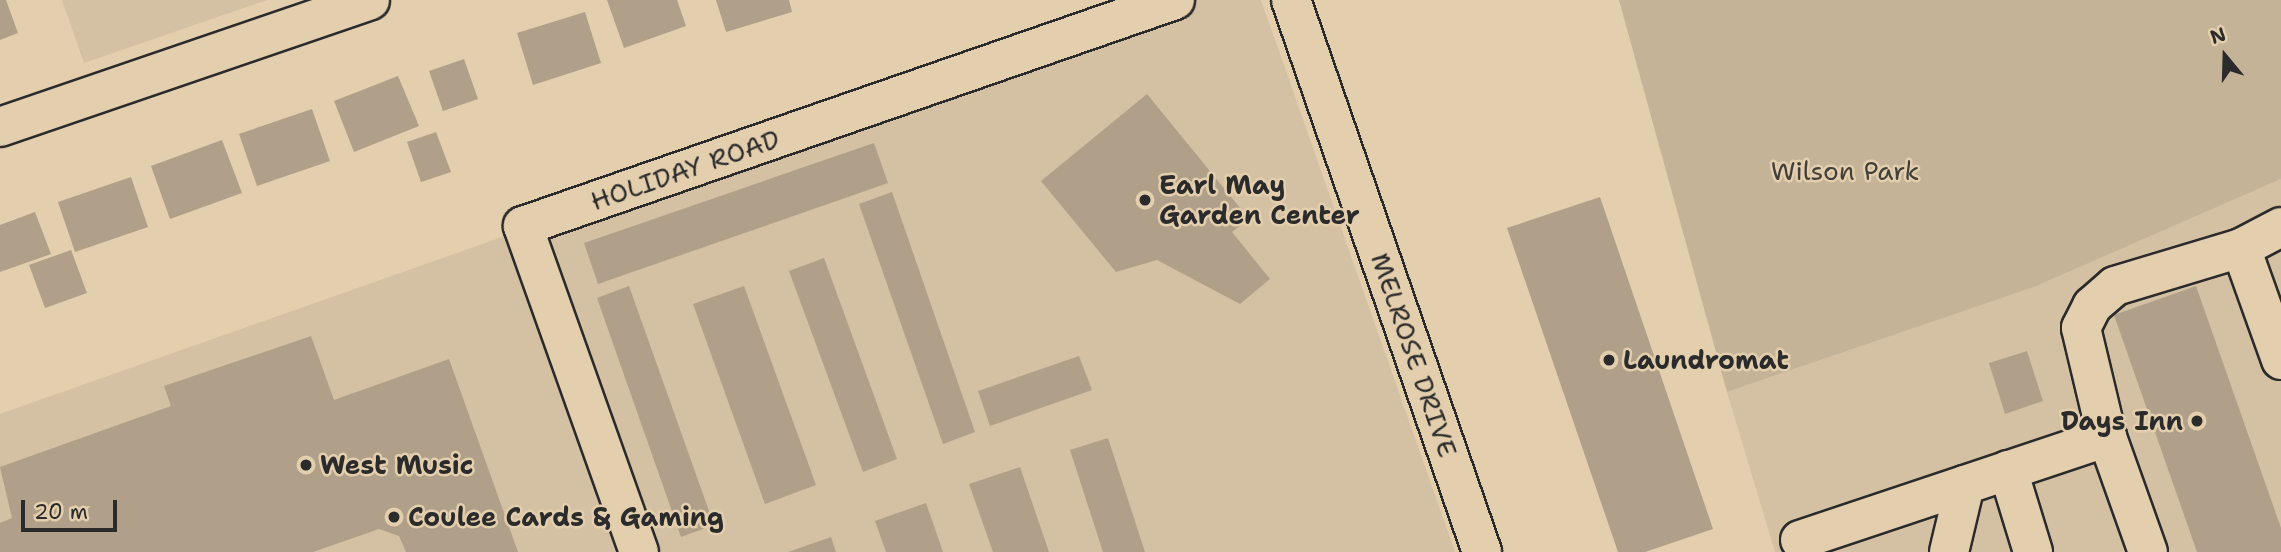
<!DOCTYPE html>
<html>
<head>
<meta charset="utf-8">
<style>
	body { margin:0 }
	#map { position:relative; width:2281px; height:552px; overflow:hidden; background:#e3cead; font-family:"Shantell Sans",sans-serif }
	div>[style] { position:absolute }
	.built>* { inset:0; background:#d4c0a2 }
	.green>* { inset:0; background:#c5b398 }
	.building>* { inset:0; background:#b0a089 }
	.roads { filter:drop-shadow(2px 0 #2b2b2b) drop-shadow(-2px 0 #2b2b2b) drop-shadow(0 2px #2b2b2b) drop-shadow(0 -2px #2b2b2b) }
	.minor>* { height:38px; margin:-19px; padding:0 19px; transform-origin:19px; border-radius:19px; background:#e3cead }
	.dots>* { width:19px; height:19px; translate:-50% -50%; box-sizing:border-box; border:4px solid #e3cead; border-radius:50% }
	span { translate:-50% -50%; white-space:nowrap; text-align:center; line-height:1.15; -webkit-text-stroke:5px #e3cead; paint-order:stroke }
	.street-label { font-size:26px; color:#2b2b2b }
	.park-label { font-size:26px; color:#423f3b }
	.poi-label { font-size:26px; color:#2b2b2b; font-weight:700 }
	.left { translate:0 -50%; text-align:left }
	.right { translate:-100% -50%; text-align:right }
	.north { position:absolute; left:2190px; top:21px; width:70px; height:70px; -webkit-text-stroke:5px #e3cead; paint-order:stroke; rotate:341deg; font-size:19px; font-weight:700; line-height:28px; text-align:center; color:#2b2b2b }
	.north::after { content:''; display:block; margin:auto; width:24px; height:32px; background:#2b2b2b; clip-path:polygon(50% 0,100% 100%,50% 72%,0 100%) }
	.scale { position:absolute; left:21px; top:500px; width:96px; height:32px; box-sizing:border-box; border:4px solid #2b2b2b; border-top:0; padding-left:9px; font-size:21px; line-height:24px; white-space:nowrap; color:#2b2b2b; -webkit-text-stroke:5px #e3cead; paint-order:stroke }
</style>
</head>
<body>
<div id="map">
	<div class="built">
		<i style="clip-path:polygon(62px 0,267px 0,84px 63px)"></i>
		<i style="clip-path:polygon(1175px 0,1261px 0,1455px 552px,0 552px,0 414px)"></i>
		<i style="clip-path:polygon(2281px 179px,2281px 552px,1775px 552px,1727px 392px,2034px 287px)"></i>
	</div>
	<div class="green">
		<i style="clip-path:polygon(1619px 0,2281px 0,2281px 179px,2034px 287px,1727px 392px)"></i>
	</div>
	<div class="building">
		<i style="clip-path:polygon(0 0,6px 0,18px 33px,0 40px)"></i>
		<i style="clip-path:polygon(607px 0,677px 0,686px 26px,624px 48px)"></i>
		<i style="clip-path:polygon(716px 0,789px 0,792px 12px,726px 32px)"></i>
		<i style="clip-path:polygon(585px 12px,601px 63px,533px 85px,517px 33px)"></i>
		<i style="clip-path:polygon(464px 59px,478px 99px,443px 111px,429px 71px)"></i>
		<i style="clip-path:polygon(398px 76px,419px 126px,354px 152px,334px 101px)"></i>
		<i style="clip-path:polygon(1147px 94px,1249px 219px,1232px 232px,1270px 279px,1240px 304px,1157px 260px,1116px 272px,1041px 181px)"></i>
		<i style="clip-path:polygon(312px 109px,330px 161px,257px 186px,239px 134px)"></i>
		<i style="clip-path:polygon(436px 132px,451px 172px,421px 182px,407px 142px)"></i>
		<i style="clip-path:polygon(222px 140px,242px 193px,170px 219px,151px 166px)"></i>
		<i style="clip-path:polygon(874px 143px,888px 183px,598px 284px,584px 243px)"></i>
		<i style="clip-path:polygon(131px 177px,148px 227px,75px 252px,58px 202px)"></i>
		<i style="clip-path:polygon(892px 192px,975px 432px,943px 444px,859px 204px)"></i>
		<i style="clip-path:polygon(1600px 197px,1713px 529px,1645px 552px,1618px 552px,1507px 228px)"></i>
		<i style="clip-path:polygon(35px 212px,51px 254px,0 272px,0 225px)"></i>
		<i style="clip-path:polygon(71px 250px,87px 293px,45px 308px,29px 265px)"></i>
		<i style="clip-path:polygon(824px 258px,897px 459px,863px 472px,789px 271px)"></i>
		<i style="clip-path:polygon(629px 286px,714px 525px,681px 537px,597px 298px)"></i>
		<i style="clip-path:polygon(744px 286px,816px 485px,765px 504px,693px 304px)"></i>
		<i style="clip-path:polygon(2196px 286px,2281px 528px,2281px 552px,2197px 552px,2114px 315px)"></i>
		<i style="clip-path:polygon(311px 336px,334px 400px,449px 359px,518px 552px,406px 552px,399px 536px,379px 529px,313px 552px,0 552px,0 523px,12px 518px,0 467px,171px 406px,164px 386px)"></i>
		<i style="clip-path:polygon(2027px 351px,2043px 401px,2005px 414px,1989px 363px)"></i>
		<i style="clip-path:polygon(1079px 356px,1092px 390px,990px 426px,978px 391px)"></i>
		<i style="clip-path:polygon(1108px 438px,1145px 552px,1103px 552px,1070px 450px)"></i>
		<i style="clip-path:polygon(1020px 467px,1049px 552px,993px 552px,969px 484px)"></i>
		<i style="clip-path:polygon(926px 503px,943px 552px,886px 552px,875px 521px)"></i>
		<i style="clip-path:polygon(831px 537px,836px 552px,788px 552px)"></i>
	</div>
	<div class="roads">
		<div class="minor">
			<i style="left:1291px;top:0;width:584px;rotate:70.91deg"></i>
			<i style="left:0;top:127px;width:391px;rotate:-18.9deg"></i>
			<i style="left:2241px;top:248px;width:45px;rotate:-27.7deg"></i>
			<i style="left:2107px;top:437px;width:112px;rotate:-103.4deg"></i>
			<i style="left:2081px;top:328px;width:25px;rotate:-63deg"></i>
			<i style="left:2092px;top:306px;width:30px;rotate:-41deg"></i>
			<i style="left:2115px;top:286px;width:132px;rotate:-16.8deg"></i>
			<i style="left:2241px;top:248px;width:119px;rotate:70.3deg"></i>
			<i style="left:2008px;top:470px;width:86px;rotate:73deg"></i>
			<i style="left:1800px;top:540px;width:324px;rotate:-18.5deg"></i>
			<i style="left:2107px;top:437px;width:122px;rotate:70.4deg"></i>
			<i style="left:639px;top:552px;width:346px;rotate:-109.6deg"></i>
			<i style="left:523px;top:226px;width:690px;rotate:-19.12deg"></i>
			<i style="left:1949px;top:552px;width:69px;rotate:-76.6deg"></i>
		</div>
	</div>
	<div class="dots">
		<i style="left:1145px;top:200px;background:#2b2b2b"></i>
		<i style="left:1609px;top:360px;background:#2b2b2b"></i>
		<i style="left:2197px;top:421px;background:#2b2b2b"></i>
		<i style="left:306px;top:465px;background:#2b2b2b"></i>
		<i style="left:394px;top:517px;background:#2b2b2b"></i>
	</div>
	<div class="street-label">
		<span style="left:685px;top:170px;rotate:-19deg">HOLIDAY ROAD</span>
		<span style="left:1414px;top:355px;rotate:71deg">MELROSE DRIVE</span>
	</div>
	<div class="park-label">
		<span style="left:1845px;top:171px">Wilson Park</span>
	</div>
	<div class="poi-label">
		<span class="left" style="left:1159px;top:200px">Earl May<br>Garden Center</span>
		<span class="left" style="left:1623px;top:360px">Laundromat</span>
		<span class="right" style="left:2183px;top:421px">Days Inn</span>
		<span class="left" style="left:320px;top:465px">West Music</span>
		<span class="left" style="left:408px;top:517px">Coulee Cards &amp; Gaming</span>
	</div>
	<div class="north">N</div>
	<div class="scale">20 m</div>
</div>
</body>
</html>
